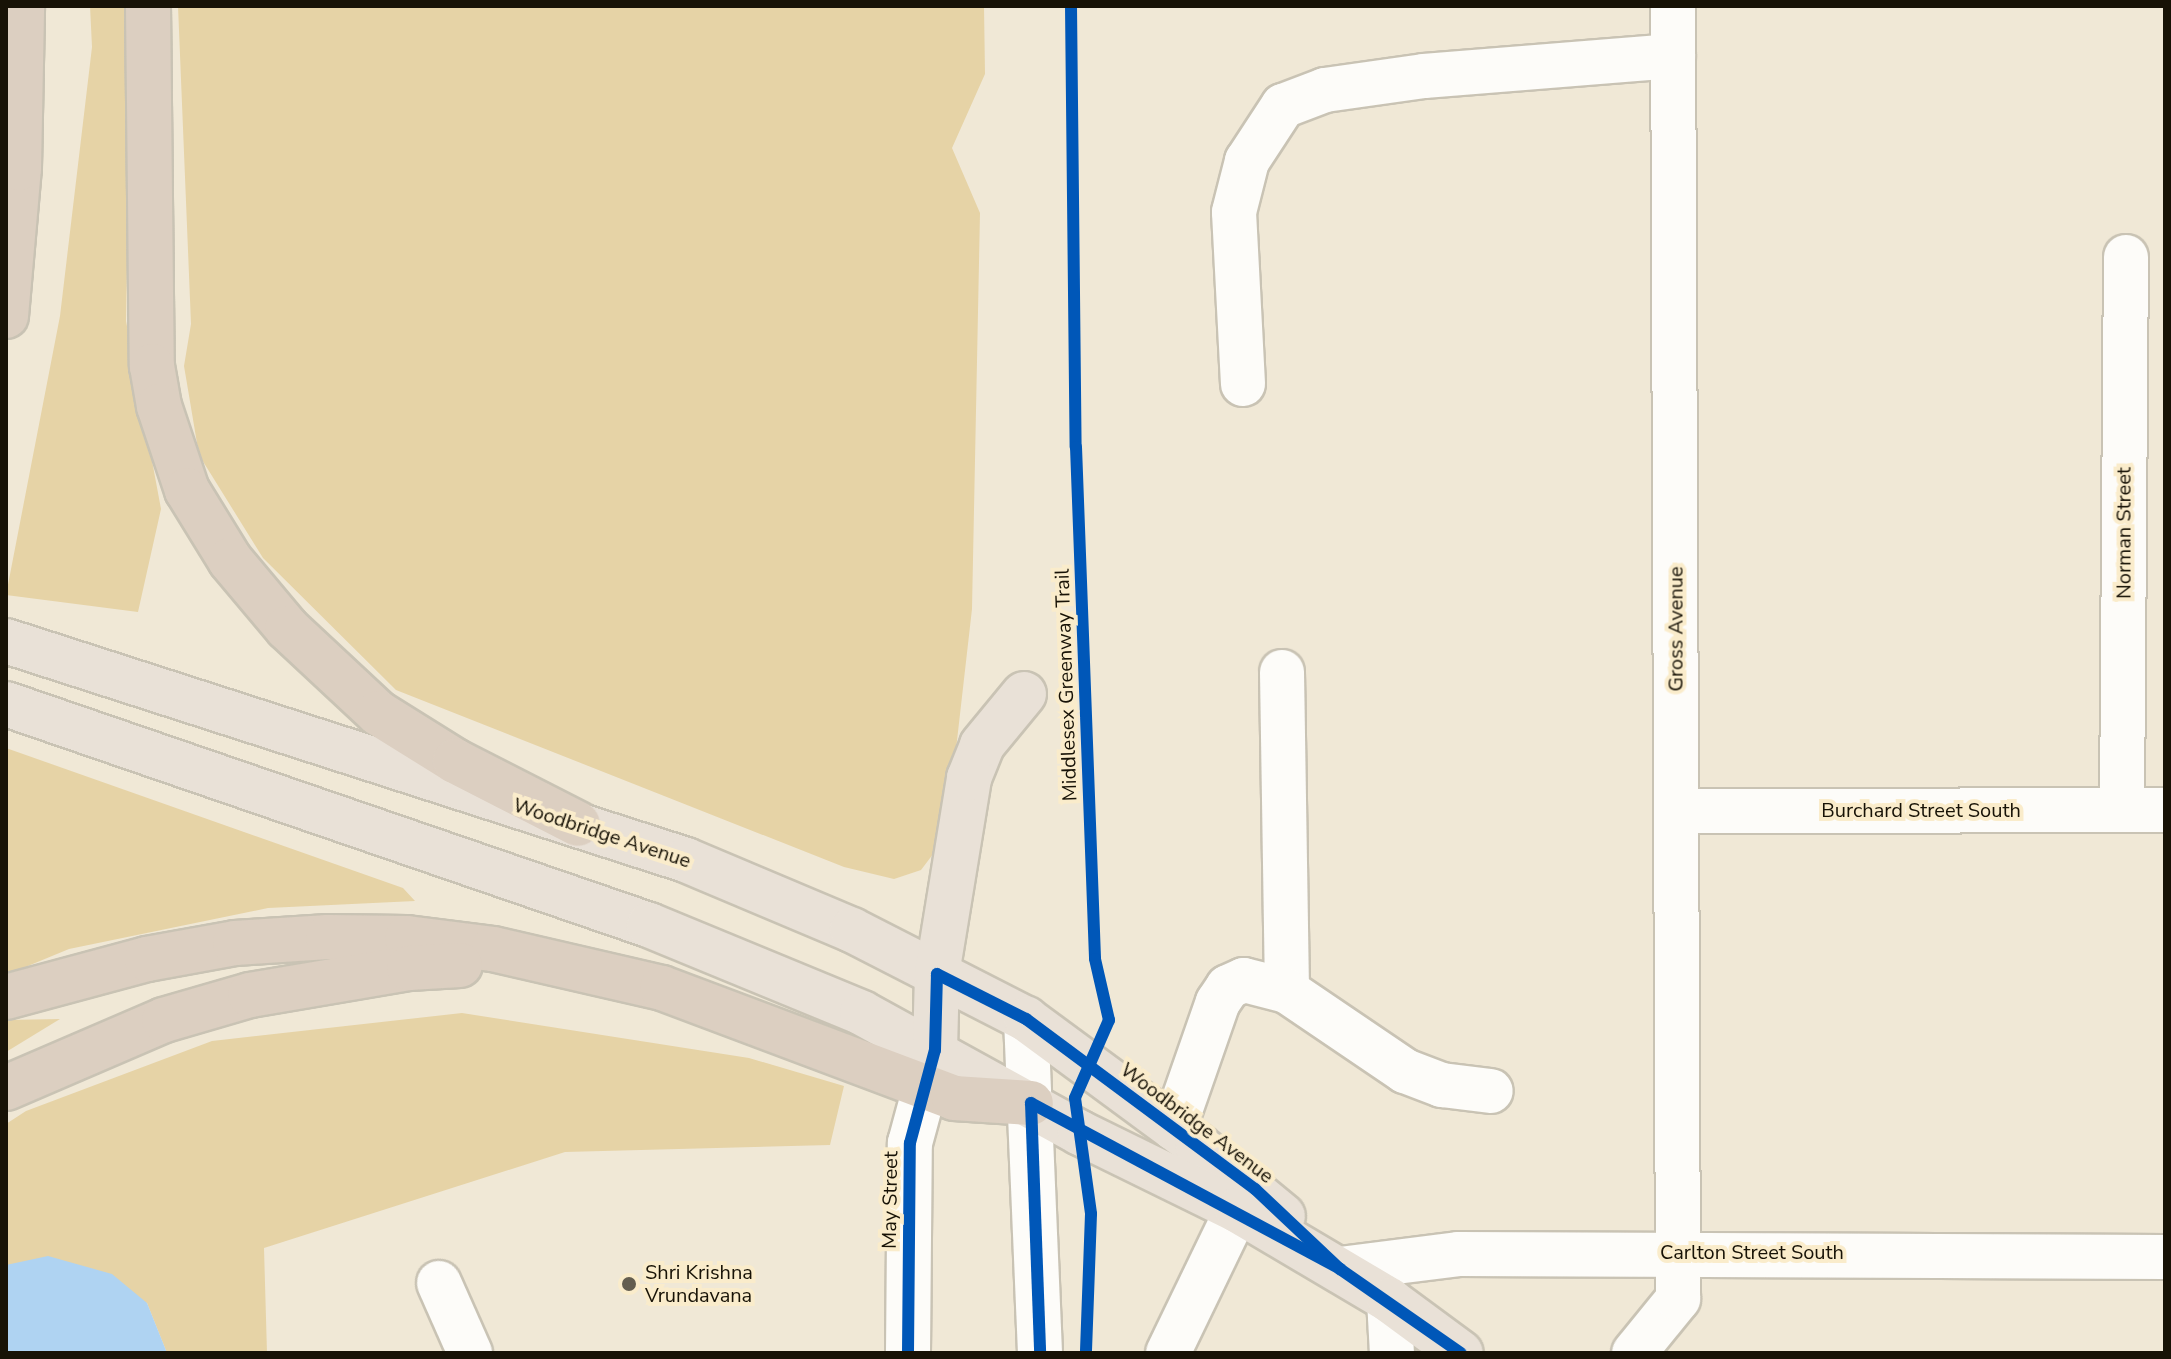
<!DOCTYPE html>
<html>
<head>
<meta charset="utf-8">
<style>
	body { margin:0 }
	#map { position:relative; width:2171px; height:1359px; overflow:hidden; background:#f0e8d6; font-family:"Nunito Sans",sans-serif }
	div>[style] { position:absolute }
	.green>* { inset:0; background:#e6d3a6 }
	.water>* { inset:0; background:#afd3f2 }
	.roads { filter:drop-shadow(2px 0 #c9c3b4) drop-shadow(-2px 0 #c9c3b4) drop-shadow(0 2px #c9c3b4) drop-shadow(0 -2px #c9c3b4) }
	.minor>* { height:44px; margin:-22px; padding:0 22px; transform-origin:22px; border-radius:22px; background:#fdfcf9 }
	.major>* { height:44px; margin:-22px; padding:0 22px; transform-origin:22px; border-radius:22px; background:#e9e1d7 }
	.highway>* { height:44px; margin:-22px; padding:0 22px; transform-origin:22px; border-radius:22px; background:#dccfc1 }
	.cycleway>* { height:12px; margin:-6px; padding:0 6px; transform-origin:6px; border-radius:6px; background:#0057b8 }
	.dots>* { width:22px; height:22px; translate:-50% -50%; box-sizing:border-box; border:4px solid #faeccb; border-radius:50% }
	span { translate:-50% -50%; white-space:nowrap; text-align:center; line-height:1.15; -webkit-text-stroke:8px #faeccb; paint-order:stroke }
	.street-label { font-size:20px; color:#171206 }
	.poi-label { font-size:20px; color:#171206 }
	.left { translate:0 -50%; text-align:left }
	.frame { position:absolute; inset:0; border:8px solid #171206; pointer-events:none }
</style>
</head>
<body>
<div id="map">
	<div class="green">
		<i style="clip-path:polygon(90px 6px,132px 6px,126px 321px,161px 509px,138px 612px,6px 595px,60px 316px,92px 47px)"></i>
		<i style="clip-path:polygon(178px 6px,984px 6px,985px 74px,952px 148px,980px 213px,972px 609px,946px 837px,921px 870px,894px 879px,844px 867px,396px 690px,263px 558px,199px 455px,184px 366px,191px 324px)"></i>
		<i style="clip-path:polygon(6px 748px,403px 888px,415px 901px,268px 908px,69px 949px,6px 975px)"></i>
		<i style="clip-path:polygon(462px 1013px,749px 1058px,844px 1086px,830px 1145px,565px 1152px,264px 1248px,267px 1353px,167px 1353px,147px 1303px,6px 1265px,6px 1124px,26px 1111px,212px 1041px)"></i>
		<i style="clip-path:polygon(60px 1019px,6px 1052px,6px 1020px)"></i>
	</div>
	<div class="water">
		<i style="clip-path:polygon(48px 1256px,112px 1274px,147px 1303px,167px 1353px,6px 1353px,6px 1265px)"></i>
	</div>
	<div class="roads">
		<div class="minor">
			<i style="left:1243px;top:384px;width:172px;rotate:-93deg"></i>
			<i style="left:1234px;top:212px;width:53px;rotate:-75.7deg"></i>
			<i style="left:1247px;top:161px;width:66px;rotate:-56.8deg"></i>
			<i style="left:1283px;top:106px;width:45px;rotate:-20.9deg"></i>
			<i style="left:1325px;top:90px;width:100px;rotate:-8deg"></i>
			<i style="left:1424px;top:76px;width:250px;rotate:-4.6deg"></i>
			<i style="left:1282px;top:672px;width:319px;rotate:89.1deg"></i>
			<i style="left:2122px;top:810px;width:553px;rotate:-89.59deg"></i>
			<i style="left:1677px;top:811px;width:488px;rotate:-0.1deg"></i>
			<i style="left:1026px;top:1019px;width:334px;rotate:87.6deg"></i>
			<i style="left:1174px;top:1128px;width:133px;rotate:-70.8deg"></i>
			<i style="left:1218px;top:1002px;width:18px;rotate:-56deg"></i>
			<i style="left:1228px;top:987px;width:17px;rotate:-24deg"></i>
			<i style="left:1244px;top:980px;width:44px;rotate:14.3deg"></i>
			<i style="left:1287px;top:991px;width:143px;rotate:34.1deg"></i>
			<i style="left:1405px;top:1071px;width:40px;rotate:21deg"></i>
			<i style="left:1442px;top:1085px;width:49px;rotate:7deg"></i>
			<i style="left:1340px;top:1269px;width:119px;rotate:-7.2deg"></i>
			<i style="left:1458px;top:1254px;width:707px;rotate:0.24deg"></i>
			<i style="left:439px;top:1283px;width:77px;rotate:66.1deg"></i>
			<i style="left:1389px;top:1300px;width:53px;rotate:86.8deg"></i>
			<i style="left:908px;top:1353px;width:210px;rotate:-89.5deg"></i>
			<i style="left:910px;top:1143px;width:95px;rotate:-74.8deg"></i>
			<i style="left:1168px;top:1353px;width:159px;rotate:-64.2deg"></i>
			<i style="left:1634px;top:1353px;width:70px;rotate:-50.8deg"></i>
			<i style="left:1678px;top:1299px;width:1293px;rotate:-90.22deg"></i>
		</div>
		<div class="major">
			<i style="left:6px;top:641px;width:714px;rotate:17.85deg"></i>
			<i style="left:686px;top:860px;width:180px;rotate:22.9deg"></i>
			<i style="left:852px;top:930px;width:195px;rotate:27.1deg"></i>
			<i style="left:1026px;top:1019px;width:214px;rotate:36.4deg"></i>
			<i style="left:1198px;top:1146px;width:110px;rotate:39.5deg"></i>
			<i style="left:6px;top:704px;width:680px;rotate:18.97deg"></i>
			<i style="left:649px;top:925px;width:230px;rotate:22.4deg"></i>
			<i style="left:862px;top:1013px;width:249px;rotate:28.8deg"></i>
			<i style="left:1080px;top:1133px;width:175px;rotate:26.1deg"></i>
			<i style="left:1237px;top:1210px;width:177px;rotate:30.6deg"></i>
			<i style="left:1389px;top:1300px;width:89px;rotate:36.4deg"></i>
			<i style="left:935px;top:1050px;width:76px;rotate:-88.5deg"></i>
			<i style="left:937px;top:974px;width:199px;rotate:-80.7deg"></i>
			<i style="left:969px;top:778px;width:35px;rotate:-68deg"></i>
			<i style="left:982px;top:745px;width:66px;rotate:-50.5deg"></i>
		</div>
		<div class="highway">
			<i style="left:148px;top:6px;width:360px;rotate:89.4deg"></i>
			<i style="left:152px;top:366px;width:41px;rotate:80.1deg"></i>
			<i style="left:159px;top:406px;width:89px;rotate:71.6deg"></i>
			<i style="left:187px;top:490px;width:82px;rotate:58.4deg"></i>
			<i style="left:230px;top:560px;width:89px;rotate:50deg"></i>
			<i style="left:287px;top:628px;width:125px;rotate:43deg"></i>
			<i style="left:378px;top:713px;width:91px;rotate:31.9deg"></i>
			<i style="left:455px;top:761px;width:138px;rotate:27.1deg"></i>
			<i style="left:6px;top:316px;width:149px;rotate:-85deg"></i>
			<i style="left:19px;top:168px;width:162px;rotate:-88.9deg"></i>
			<i style="left:6px;top:997px;width:146px;rotate:-15.1deg"></i>
			<i style="left:147px;top:959px;width:89px;rotate:-10.3deg"></i>
			<i style="left:235px;top:943px;width:93px;rotate:-3.7deg"></i>
			<i style="left:328px;top:937px;width:79px;rotate:0.7deg"></i>
			<i style="left:407px;top:938px;width:87px;rotate:7.3deg"></i>
			<i style="left:493px;top:949px;width:173px;rotate:13deg"></i>
			<i style="left:662px;top:988px;width:312px;rotate:20.6deg"></i>
			<i style="left:954px;top:1098px;width:77px;rotate:3.7deg"></i>
			<i style="left:6px;top:1088px;width:172px;rotate:-23.3deg"></i>
			<i style="left:164px;top:1020px;width:90px;rotate:-16.2deg"></i>
			<i style="left:250px;top:995px;width:161px;rotate:-9.6deg"></i>
			<i style="left:409px;top:968px;width:51px;rotate:-3.4deg"></i>
		</div>
	</div>
	<div class="cycleway">
		<i style="left:1071px;top:6px;width:441px;rotate:89.4deg"></i>
		<i style="left:1076px;top:447px;width:512px;rotate:87.87deg"></i>
		<i style="left:1095px;top:959px;width:63px;rotate:77.1deg"></i>
		<i style="left:1109px;top:1020px;width:85px;rotate:113.6deg"></i>
		<i style="left:1075px;top:1098px;width:117px;rotate:82.1deg"></i>
		<i style="left:1091px;top:1214px;width:139px;rotate:92.1deg"></i>
		<i style="left:1031px;top:1103px;width:351px;rotate:28.2deg"></i>
		<i style="left:1340px;top:1269px;width:147px;rotate:34.8deg"></i>
		<i style="left:1031px;top:1103px;width:250px;rotate:87.9deg"></i>
		<i style="left:908px;top:1353px;width:210px;rotate:-89.5deg"></i>
		<i style="left:910px;top:1143px;width:96px;rotate:-75deg"></i>
		<i style="left:935px;top:1050px;width:76px;rotate:-88.5deg"></i>
		<i style="left:937px;top:974px;width:100px;rotate:26.8deg"></i>
		<i style="left:1026px;top:1019px;width:285px;rotate:36.6deg"></i>
		<i style="left:1255px;top:1189px;width:117px;rotate:43.3deg"></i>
	</div>
	<div class="dots">
		<i style="left:629px;top:1284px;background:#635d4f"></i>
	</div>
	<div class="street-label">
		<span style="left:2124px;top:533px;rotate:-90deg">Norman Street</span>
		<span style="left:1676px;top:629px;rotate:-90deg">Gross Avenue</span>
		<span style="left:1066px;top:685px;rotate:-92deg">Middlesex Greenway Trail</span>
		<span style="left:1921px;top:810px">Burchard Street South</span>
		<span style="left:602px;top:833px;rotate:18deg">Woodbridge Avenue</span>
		<span style="left:1197px;top:1123px;rotate:37deg">Woodbridge Avenue</span>
		<span style="left:890px;top:1200px;rotate:-89deg">May Street</span>
		<span style="left:1752px;top:1252px">Carlton Street South</span>
	</div>
	<div class="poi-label">
		<span class="left" style="left:645px;top:1284px">Shri Krishna<br>Vrundavana</span>
	</div>
	<div class="frame"></div>
</div>
</body>
</html>
